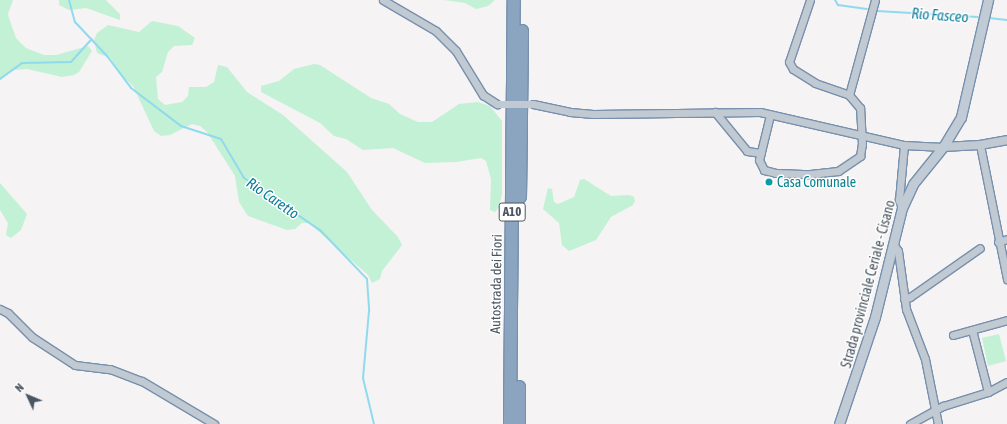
<!DOCTYPE html>
<html>
<head>
<meta charset="utf-8">
<style>
	body { margin:0 }
	#map { position:relative; width:1007px; height:424px; overflow:hidden; background:#f5f3f3; font-family:"Asap Condensed",sans-serif }
	div>[style] { position:absolute }
	.green>* { inset:0; background:#c3f1d5 }
	.stream>* { height:2px; margin:-1px; padding:0 1px; transform-origin:1px; border-radius:1px; background:#90daee }
	.roads { filter:drop-shadow(1px 0 #7690ad) drop-shadow(-1px 0 #7690ad) drop-shadow(0 1px #7690ad) drop-shadow(0 -1px #7690ad) }
	.minor>* { height:7px; margin:-3.5px; padding:0 3.5px; transform-origin:3.5px; border-radius:3.5px; background:#c1cad2 }
	.tertiary>* { height:8px; margin:-4px; padding:0 4px; transform-origin:4px; border-radius:4px; background:#c1cad2 }
	.secondary>* { height:9px; margin:-4.5px; padding:0 4.5px; transform-origin:4.5px; border-radius:4.5px; background:#c1cbd6 }
	.motorway>* { height:12px; margin:-6px; padding:0 6px; transform-origin:6px; border-radius:6px; background:#8ba5c1 }
	.minor-bridge>* { height:7px; margin:-3.5px; padding:0 3.5px; transform-origin:3.5px; border-radius:3.5px; background:#c1cad2 }
	.dots>* { width:11px; height:11px; translate:-50% -50%; box-sizing:border-box; border:2px solid #fff; border-radius:50% }
	span { translate:-50% -50%; white-space:nowrap; text-align:center; line-height:1.15; -webkit-text-stroke:3px #fff; paint-order:stroke }
	.shield-label span { padding:1px 3px; background:#fff; border:1px solid; border-radius:3px; -webkit-text-stroke-width:0 }
	.shield-label { font-size:13px; color:#4a5661; font-weight:700 }
	.culture-label { font-size:14px; color:#0d838f }
	.left { translate:0 -50%; text-align:left }
	.street-label { font-size:14px; color:#4a5661 }
	.water-label { font-size:15px; color:#0c7c9b; font-style:italic }
	.north { position:absolute; left:8px; top:376px; width:40px; height:40px; -webkit-text-stroke:3px #fff; paint-order:stroke; rotate:314deg; font-size:11px; font-weight:700; line-height:16px; text-align:center; color:#4a5661 }
	.north::after { content:''; display:block; margin:auto; width:14px; height:18px; background:#4a5661; clip-path:polygon(50% 0,100% 100%,50% 72%,0 100%) }
</style>
</head>
<body>
<div id="map">
	<div class="green">
		<i style="clip-path:polygon(0 0,13px 0,8px 14px,10px 21px,16px 38px,26px 48px,44px 55px,56px 55px,88px 46px,92px 51px,79px 72px,74px 75px,62px 77px,27px 69px,14px 70px,0 80px)"></i>
		<i style="clip-path:polygon(59px 0,106px 0,120px 14px,120px 20px,86px 8px,69px 10px,59px 5px)"></i>
		<i style="clip-path:polygon(444px 0,495px 0,488px 6px,476px 9px,465px 3px)"></i>
		<i style="clip-path:polygon(152px 21px,178px 26px,195px 38px,192px 45px,174px 46px,168px 52px,162px 72px,156px 77px,158px 99px,165px 105px,182px 102px,188px 96px,189px 87px,206px 87px,214px 82px,218px 65px,227px 67px,247px 92px,283px 115px,347px 172px,372px 210px,398px 237px,402px 245px,382px 271px,380px 279px,372px 283px,368px 275px,309px 223px,302px 223px,295px 229px,287px 230px,248px 216px,239px 202px,235px 176px,207px 132px,200px 126px,192px 124px,170px 135px,161px 136px,154px 131px,133px 86px,119px 73px,110px 58px,97px 53px,94px 40px,97px 33px,108px 25px,139px 32px)"></i>
		<i style="clip-path:polygon(314px 64px,320px 65px,371px 98px,389px 104px,400px 114px,418px 122px,432px 122px,459px 104px,478px 102px,490px 106px,502px 121px,502px 194px,499px 207px,495px 212px,490px 210px,491px 179px,486px 161px,481px 158px,456px 162px,425px 163px,393px 148px,363px 150px,346px 139px,334px 136px,320px 123px,261px 92px,261px 86px,279px 81px,294px 69px)"></i>
		<i style="clip-path:polygon(584px 179px,611px 196px,629px 195px,634px 197px,635px 201px,633px 205px,611px 217px,596px 240px,569px 251px,562px 245px,559px 223px,543px 209px,548px 188px,552px 189px,554px 202px,558px 204px,574px 197px,580px 180px)"></i>
		<i style="clip-path:polygon(0 183px,27px 214px,21px 230px,11px 238px,6px 235px,8px 223px,0 210px)"></i>
		<i style="clip-path:polygon(999px 334px,1006px 361px,988px 366px,982px 338px)"></i>
	</div>
	<div class="stream">
		<i style="left:69px;top:0;width:23px;rotate:75deg"></i>
		<i style="left:75px;top:22px;width:47px;rotate:46.7deg"></i>
		<i style="left:107px;top:56px;width:40px;rotate:53deg"></i>
		<i style="left:131px;top:88px;width:63px;rotate:37.2deg"></i>
		<i style="left:181px;top:126px;width:42px;rotate:18deg"></i>
		<i style="left:221px;top:139px;width:45px;rotate:59.5deg"></i>
		<i style="left:244px;top:178px;width:93px;rotate:34.5deg"></i>
		<i style="left:321px;top:231px;width:66px;rotate:46.2deg"></i>
		<i style="left:367px;top:279px;width:32px;rotate:86deg"></i>
		<i style="left:369px;top:311px;width:67px;rotate:95.1deg"></i>
		<i style="left:363px;top:378px;width:47px;rotate:76.6deg"></i>
		<i style="left:835px;top:0;width:6px;rotate:59deg"></i>
		<i style="left:838px;top:5px;width:29px;rotate:8deg"></i>
		<i style="left:877px;top:11px;width:101px;rotate:3.4deg"></i>
		<i style="left:989px;top:18px;width:18px;rotate:6deg"></i>
		<i style="left:0;top:79px;width:27px;rotate:-36deg"></i>
		<i style="left:22px;top:63px;width:49px;rotate:-1.2deg"></i>
		<i style="left:71px;top:62px;width:31px;rotate:-48deg"></i>
	</div>
	<div class="roads">
		<div class="minor">
			<i style="left:383px;top:0;width:61px;rotate:30.3deg"></i>
			<i style="left:436px;top:31px;width:28px;rotate:45deg"></i>
			<i style="left:456px;top:51px;width:52px;rotate:58.5deg"></i>
			<i style="left:483px;top:95px;width:17px;rotate:33deg"></i>
			<i style="left:810px;top:0;width:65px;rotate:108.7deg"></i>
			<i style="left:789px;top:62px;width:8px;rotate:60deg"></i>
			<i style="left:793px;top:69px;width:26px;rotate:32deg"></i>
			<i style="left:815px;top:83px;width:36px;rotate:19deg"></i>
			<i style="left:849px;top:95px;width:98px;rotate:-74.7deg"></i>
			<i style="left:533px;top:104px;width:38px;rotate:12deg"></i>
			<i style="left:570px;top:112px;width:23px;rotate:5deg"></i>
			<i style="left:593px;top:114px;width:167px;rotate:-0.7deg"></i>
			<i style="left:760px;top:112px;width:148px;rotate:12.9deg"></i>
			<i style="left:904px;top:145px;width:39px;rotate:3deg"></i>
			<i style="left:715px;top:112px;width:50px;rotate:50.6deg"></i>
			<i style="left:747px;top:151px;width:14px;rotate:8deg"></i>
			<i style="left:770px;top:115px;width:46px;rotate:103.7deg"></i>
			<i style="left:759px;top:160px;width:11px;rotate:63deg"></i>
			<i style="left:764px;top:170px;width:12px;rotate:14deg"></i>
			<i style="left:776px;top:173px;width:34px;rotate:2deg"></i>
			<i style="left:810px;top:174px;width:28px;rotate:-6deg"></i>
			<i style="left:838px;top:171px;width:27px;rotate:-34deg"></i>
			<i style="left:860px;top:156px;width:12px;rotate:-81deg"></i>
			<i style="left:862px;top:144px;width:36px;rotate:-93deg"></i>
			<i style="left:860px;top:108px;width:17px;rotate:-130deg"></i>
			<i style="left:980px;top:145px;width:137px;rotate:78.6deg"></i>
			<i style="left:902px;top:208px;width:9px;rotate:-111deg"></i>
			<i style="left:899px;top:200px;width:55px;rotate:-84.8deg"></i>
			<i style="left:998px;top:242px;width:9px;rotate:-18deg"></i>
			<i style="left:894px;top:245px;width:7px;rotate:56deg"></i>
			<i style="left:898px;top:251px;width:59px;rotate:82.1deg"></i>
			<i style="left:906px;top:309px;width:53px;rotate:69.2deg"></i>
			<i style="left:925px;top:359px;width:66px;rotate:78.7deg"></i>
			<i style="left:904px;top:299px;width:6px;rotate:-18deg"></i>
			<i style="left:910px;top:297px;width:85px;rotate:-35deg"></i>
			<i style="left:0;top:309px;width:9px;rotate:27deg"></i>
			<i style="left:8px;top:313px;width:34px;rotate:45deg"></i>
			<i style="left:32px;top:337px;width:51px;rotate:33.1deg"></i>
			<i style="left:75px;top:365px;width:35px;rotate:7deg"></i>
			<i style="left:110px;top:369px;width:34px;rotate:21deg"></i>
			<i style="left:142px;top:381px;width:84px;rotate:30.8deg"></i>
			<i style="left:972px;top:330px;width:64px;rotate:75.5deg"></i>
			<i style="left:953px;top:335px;width:56px;rotate:-15.5deg"></i>
			<i style="left:910px;top:424px;width:38px;rotate:-29deg"></i>
			<i style="left:943px;top:406px;width:47px;rotate:-17.3deg"></i>
			<i style="left:988px;top:392px;width:21px;rotate:-28deg"></i>
		</div>
		<div class="tertiary">
			<i style="left:943px;top:147px;width:37px;rotate:-3deg"></i>
			<i style="left:980px;top:145px;width:27px;rotate:-10deg"></i>
		</div>
		<div class="secondary">
			<i style="left:839px;top:424px;width:113px;rotate:-71.4deg"></i>
			<i style="left:875px;top:317px;width:112px;rotate:-76.1deg"></i>
			<i style="left:902px;top:208px;width:26px;rotate:-65deg"></i>
			<i style="left:913px;top:184px;width:48px;rotate:-51deg"></i>
			<i style="left:943px;top:147px;width:35px;rotate:-59deg"></i>
			<i style="left:961px;top:117px;width:120px;rotate:-77deg"></i>
		</div>
		<div class="motorway">
			<i style="left:520px;top:197px;width:166px;rotate:-89.3deg"></i>
			<i style="left:519px;top:387px;width:37px;rotate:90deg"></i>
			<i style="left:510px;top:424px;width:424px;rotate:-89.5deg"></i>
		</div>
	</div>
	<div class="minor-bridge">
		<i style="left:497px;top:104px;width:36px"></i>
	</div>
	<div class="dots">
		<i style="left:769px;top:182px;background:#0f9aa8"></i>
	</div>
	<div class="shield-label">
		<span style="left:512px;top:212px">A10</span>
	</div>
	<div class="culture-label">
		<span class="left" style="left:777px;top:182px">Casa Comunale</span>
	</div>
	<div class="street-label">
		<span style="left:496px;top:284px;rotate:-89deg">Autostrada dei Fiori</span>
		<span style="left:868px;top:284px;rotate:-75deg">Strada provinciale Ceriale - Cisano</span>
	</div>
	<div class="water-label">
		<span style="left:940px;top:15px;rotate:4deg">Rio Fasceo</span>
		<span style="left:273px;top:198px;rotate:35deg">Rio Caretto</span>
	</div>
	<div class="north">N</div>
</div>
</body>
</html>
